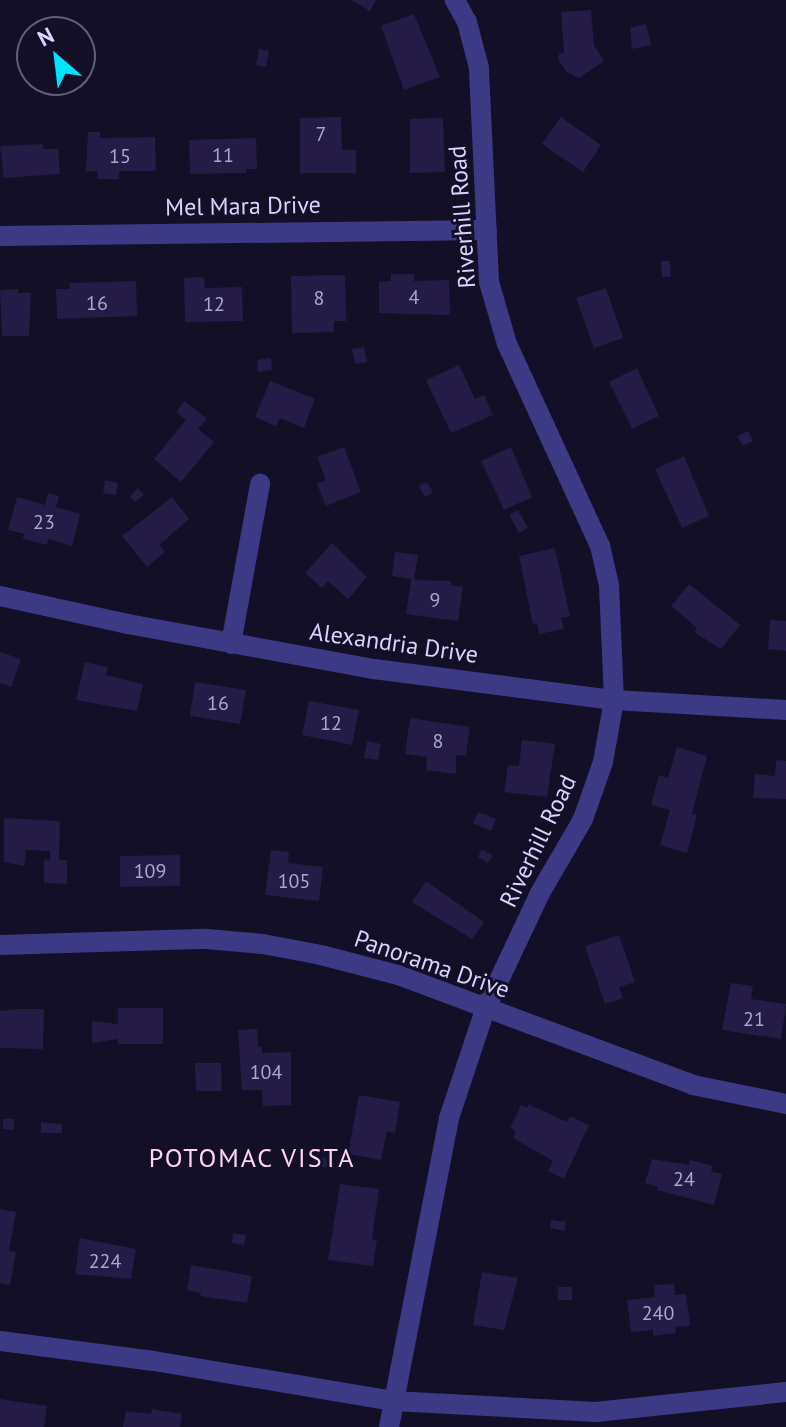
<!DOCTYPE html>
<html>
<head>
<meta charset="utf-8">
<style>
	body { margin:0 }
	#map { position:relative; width:786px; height:1427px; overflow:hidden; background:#130f26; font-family:"PT Sans",sans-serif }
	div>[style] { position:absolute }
	.building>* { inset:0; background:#241b47 }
	.minor>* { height:20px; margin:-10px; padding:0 10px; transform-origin:10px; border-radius:10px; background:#3d3a85 }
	span { translate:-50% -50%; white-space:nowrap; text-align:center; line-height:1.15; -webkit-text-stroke:6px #130f26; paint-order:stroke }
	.number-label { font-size:20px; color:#aca6d1 }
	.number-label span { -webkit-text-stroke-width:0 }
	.street-label { font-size:24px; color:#d9d4ff }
	.neighbourhood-label { font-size:26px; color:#ffd6f0; letter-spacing:2px }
	.north { position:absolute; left:16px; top:16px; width:80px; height:80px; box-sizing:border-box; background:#130f26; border:2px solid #625e7d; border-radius:50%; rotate:332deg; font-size:22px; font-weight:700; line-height:32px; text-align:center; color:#d9d4ff }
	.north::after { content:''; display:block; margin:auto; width:28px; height:36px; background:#00e5ff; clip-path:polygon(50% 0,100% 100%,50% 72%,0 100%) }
</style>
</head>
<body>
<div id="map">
	<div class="building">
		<i style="clip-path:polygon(351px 0,376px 0,370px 11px)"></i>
		<i style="clip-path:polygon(591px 10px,594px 45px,604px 61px,579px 78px,567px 72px,559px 61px,559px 54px,564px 52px,561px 12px)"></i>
		<i style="clip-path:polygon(414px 14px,440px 77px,404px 90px,381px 26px)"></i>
		<i style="clip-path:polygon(646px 24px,651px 45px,632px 49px,630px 28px)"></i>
		<i style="clip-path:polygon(259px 49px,269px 51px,266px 67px,256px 65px)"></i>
		<i style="clip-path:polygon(21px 60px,32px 61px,32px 71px,20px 70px)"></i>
		<i style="clip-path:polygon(341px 117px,342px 150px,356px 150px,356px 173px,300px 173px,300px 118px)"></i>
		<i style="clip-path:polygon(561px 117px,601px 145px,583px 172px,542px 144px)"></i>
		<i style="clip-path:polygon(443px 118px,445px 172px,410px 173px,410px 119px)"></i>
		<i style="clip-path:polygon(88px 132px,100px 132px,100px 138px,155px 137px,156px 171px,119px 171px,119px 179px,98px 179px,97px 171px,86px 172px)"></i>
		<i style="clip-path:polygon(256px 138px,257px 169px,246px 169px,247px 173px,190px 174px,189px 140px)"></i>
		<i style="clip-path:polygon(43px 144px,43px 149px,58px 149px,60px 174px,4px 178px,0 146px)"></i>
		<i style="clip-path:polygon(661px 261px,670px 261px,671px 277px,662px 277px)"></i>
		<i style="clip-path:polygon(391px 274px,414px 274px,414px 281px,449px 280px,450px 315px,379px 313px,379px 282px,391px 281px)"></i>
		<i style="clip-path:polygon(345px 275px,346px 321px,334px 321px,334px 332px,292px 333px,291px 276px)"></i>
		<i style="clip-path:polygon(204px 277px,205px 288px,242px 287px,243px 321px,185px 322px,184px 278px)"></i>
		<i style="clip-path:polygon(136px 281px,137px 316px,57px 319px,56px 289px,70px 289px,69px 283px)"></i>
		<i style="clip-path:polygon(606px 288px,623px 338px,594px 348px,576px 298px)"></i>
		<i style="clip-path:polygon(18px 289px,18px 293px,31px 293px,29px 336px,2px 336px,0 290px)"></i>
		<i style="clip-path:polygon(364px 347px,367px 362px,355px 364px,352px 349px)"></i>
		<i style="clip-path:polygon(271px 358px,272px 370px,258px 372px,257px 360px)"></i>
		<i style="clip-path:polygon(459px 365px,475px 399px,484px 395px,493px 415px,451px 433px,426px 380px)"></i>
		<i style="clip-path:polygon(637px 368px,659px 416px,632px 429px,609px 382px)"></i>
		<i style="clip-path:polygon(270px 381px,315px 399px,304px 428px,280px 418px,276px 426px,255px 417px)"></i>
		<i style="clip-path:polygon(185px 401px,207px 419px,198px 429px,214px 442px,181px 482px,154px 459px,186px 420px,176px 412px)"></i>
		<i style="clip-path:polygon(748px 431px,753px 441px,743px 446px,737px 436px)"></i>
		<i style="clip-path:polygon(344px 447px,361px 492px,326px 506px,317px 484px,326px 480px,317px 457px)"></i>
		<i style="clip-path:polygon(511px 447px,532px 497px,504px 510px,481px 461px)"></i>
		<i style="clip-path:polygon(684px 456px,709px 516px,682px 528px,655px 469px)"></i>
		<i style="clip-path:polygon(105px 480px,118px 483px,116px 495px,103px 493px)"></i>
		<i style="clip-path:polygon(427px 482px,433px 493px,425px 497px,419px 486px)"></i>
		<i style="clip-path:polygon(138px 488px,144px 495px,135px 502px,130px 496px)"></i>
		<i style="clip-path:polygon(48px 493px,59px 496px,56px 507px,80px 514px,72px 546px,48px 539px,47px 545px,23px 539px,24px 534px,8px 530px,17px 497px,45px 505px)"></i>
		<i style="clip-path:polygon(172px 497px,189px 519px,159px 545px,165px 552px,147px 567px,122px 536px)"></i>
		<i style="clip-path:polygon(518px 510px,528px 528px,519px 533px,509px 515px)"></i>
		<i style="clip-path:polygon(332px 543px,367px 577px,348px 599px,328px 581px,322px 588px,305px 573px)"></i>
		<i style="clip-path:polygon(555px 548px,570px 616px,561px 618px,564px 629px,539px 634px,537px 623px,533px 624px,519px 556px)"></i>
		<i style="clip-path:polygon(395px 552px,418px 555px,414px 580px,451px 581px,451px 585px,463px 587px,458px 621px,406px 614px,411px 579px,392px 576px)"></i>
		<i style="clip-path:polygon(689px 584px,740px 625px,721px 649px,694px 632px,697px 628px,671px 606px)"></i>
		<i style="clip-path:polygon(770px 620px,786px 621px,786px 651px,768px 649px)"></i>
		<i style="clip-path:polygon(0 652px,21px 659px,11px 687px,0 683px)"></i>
		<i style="clip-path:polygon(85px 662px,108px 667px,106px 675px,143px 684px,137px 711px,76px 700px)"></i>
		<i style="clip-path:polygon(195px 682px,246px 690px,240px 724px,190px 716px)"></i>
		<i style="clip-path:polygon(309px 701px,359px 710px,352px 745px,302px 735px)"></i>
		<i style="clip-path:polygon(410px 718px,470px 727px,466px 756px,456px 755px,456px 774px,426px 770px,427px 757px,405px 754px)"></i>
		<i style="clip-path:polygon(522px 740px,555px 744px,547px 797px,504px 792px,508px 765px,519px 766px)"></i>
		<i style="clip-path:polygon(367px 741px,381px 744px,378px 760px,364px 758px)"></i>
		<i style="clip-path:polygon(677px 747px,707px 756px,692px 814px,697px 815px,687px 853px,660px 845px,670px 810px,651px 805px,659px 775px,668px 778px)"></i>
		<i style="clip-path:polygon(776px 760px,786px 761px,786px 799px,753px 798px,755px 774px,775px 776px)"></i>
		<i style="clip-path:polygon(478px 812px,496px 819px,491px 831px,473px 823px)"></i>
		<i style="clip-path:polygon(4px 818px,60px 821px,59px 860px,67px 860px,67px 884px,44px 883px,44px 859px,50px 860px,50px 851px,26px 850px,24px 866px,4px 862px)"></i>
		<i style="clip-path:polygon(482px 849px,493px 856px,488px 863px,478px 857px)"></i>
		<i style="clip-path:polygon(271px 850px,289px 852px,288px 863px,323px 867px,319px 901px,265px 895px)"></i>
		<i style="clip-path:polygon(180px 855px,180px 886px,120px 887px,120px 856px)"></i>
		<i style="clip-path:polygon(426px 881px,484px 922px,472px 939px,412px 902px)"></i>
		<i style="clip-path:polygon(619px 935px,635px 982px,619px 987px,623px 998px,605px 1004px,585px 946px)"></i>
		<i style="clip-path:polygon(731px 983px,753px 986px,751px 999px,786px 1004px,781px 1039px,722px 1030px)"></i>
		<i style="clip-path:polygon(118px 1008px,163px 1008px,163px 1044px,118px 1044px,118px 1039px,92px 1043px,92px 1021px,118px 1024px)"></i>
		<i style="clip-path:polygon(18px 1009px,44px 1009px,43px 1049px,0 1048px,0 1011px)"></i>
		<i style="clip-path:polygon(257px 1029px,258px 1047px,262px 1047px,262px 1053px,291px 1052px,291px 1105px,263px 1106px,262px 1090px,242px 1090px,238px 1030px)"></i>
		<i style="clip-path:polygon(195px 1063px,221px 1063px,222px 1091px,196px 1091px)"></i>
		<i style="clip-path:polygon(359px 1095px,400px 1102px,395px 1133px,387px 1131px,381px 1160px,348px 1154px)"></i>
		<i style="clip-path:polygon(528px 1104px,567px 1122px,570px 1116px,589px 1125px,564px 1179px,548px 1171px,553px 1161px,513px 1138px,516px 1131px,510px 1128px,521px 1105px,527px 1108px)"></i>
		<i style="clip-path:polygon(3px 1119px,14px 1119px,14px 1130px,3px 1129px)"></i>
		<i style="clip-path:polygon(41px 1122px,62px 1124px,62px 1133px,41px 1133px)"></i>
		<i style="clip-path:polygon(316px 1156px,329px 1159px,327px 1168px,314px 1165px)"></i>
		<i style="clip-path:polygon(652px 1159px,689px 1165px,690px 1160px,713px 1166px,711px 1172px,722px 1174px,714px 1205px,657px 1190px,658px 1187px,645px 1183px)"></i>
		<i style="clip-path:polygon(340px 1184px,379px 1189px,372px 1239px,377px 1240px,373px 1266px,328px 1260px)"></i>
		<i style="clip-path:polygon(0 1209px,16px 1212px,9px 1251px,16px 1252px,10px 1285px,0 1283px)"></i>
		<i style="clip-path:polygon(551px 1220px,566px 1222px,565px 1231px,550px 1228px)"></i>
		<i style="clip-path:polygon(233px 1233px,246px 1235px,244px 1245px,232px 1243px)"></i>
		<i style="clip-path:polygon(80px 1238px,136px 1249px,131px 1279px,75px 1274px)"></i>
		<i style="clip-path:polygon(191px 1265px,252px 1276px,247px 1303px,200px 1296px,201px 1293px,187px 1290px)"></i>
		<i style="clip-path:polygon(482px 1272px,518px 1278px,504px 1330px,473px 1325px)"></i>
		<i style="clip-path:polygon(674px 1284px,675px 1295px,686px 1294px,690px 1326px,675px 1327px,676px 1333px,653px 1336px,653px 1330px,631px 1332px,627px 1300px,655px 1297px,654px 1285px)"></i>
		<i style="clip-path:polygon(558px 1287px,572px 1287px,572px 1300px,558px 1300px)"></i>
		<i style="clip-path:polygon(0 1399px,47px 1406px,44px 1427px,0 1427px)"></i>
		<i style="clip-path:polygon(152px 1409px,182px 1414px,180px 1427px,123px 1427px,126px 1411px,151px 1414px)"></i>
	</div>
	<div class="minor">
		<i style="left:0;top:236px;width:487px;rotate:-0.7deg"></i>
		<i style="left:0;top:596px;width:131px;rotate:12.3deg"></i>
		<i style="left:128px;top:624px;width:250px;rotate:10.4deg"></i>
		<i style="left:374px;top:669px;width:242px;rotate:7.4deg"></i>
		<i style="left:614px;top:700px;width:172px;rotate:3.3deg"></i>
		<i style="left:231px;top:644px;width:163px;rotate:-79.7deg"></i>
		<i style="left:0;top:945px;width:207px;rotate:-1.7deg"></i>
		<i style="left:207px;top:939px;width:56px;rotate:5.1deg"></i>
		<i style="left:263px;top:944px;width:59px;rotate:10.7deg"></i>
		<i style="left:321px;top:955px;width:80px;rotate:14.6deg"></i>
		<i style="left:398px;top:975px;width:315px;rotate:20.4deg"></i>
		<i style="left:693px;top:1085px;width:95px;rotate:11.5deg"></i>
		<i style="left:0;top:1341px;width:155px;rotate:7.4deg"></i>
		<i style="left:154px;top:1361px;width:242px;rotate:9.5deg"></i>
		<i style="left:393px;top:1401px;width:203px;rotate:3.1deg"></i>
		<i style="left:596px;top:1412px;width:191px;rotate:-6deg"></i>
		<i style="left:389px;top:1427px;width:315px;rotate:-79deg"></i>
		<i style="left:449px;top:1118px;width:114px;rotate:-71.6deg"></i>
		<i style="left:485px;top:1010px;width:129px;rotate:-64.8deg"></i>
		<i style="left:540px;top:893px;width:86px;rotate:-59.8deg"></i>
		<i style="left:583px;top:819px;width:60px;rotate:-70.7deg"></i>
		<i style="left:603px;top:762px;width:63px;rotate:-79.9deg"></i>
		<i style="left:614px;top:700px;width:115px;rotate:-92.5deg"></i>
		<i style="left:609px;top:585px;width:40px;rotate:-103deg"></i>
		<i style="left:600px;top:546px;width:222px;rotate:-114.7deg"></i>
		<i style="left:507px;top:344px;width:65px;rotate:-106.2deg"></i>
		<i style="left:489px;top:282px;width:214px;rotate:-92.7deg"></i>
		<i style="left:479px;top:68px;width:48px;rotate:-104.6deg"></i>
		<i style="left:467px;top:22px;width:25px;rotate:-119deg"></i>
	</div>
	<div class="number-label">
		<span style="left:321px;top:134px">7</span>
		<span style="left:223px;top:155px">11</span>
		<span style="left:120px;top:156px">15</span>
		<span style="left:414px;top:297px">4</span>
		<span style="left:319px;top:298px">8</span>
		<span style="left:97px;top:303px">16</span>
		<span style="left:214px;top:304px">12</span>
		<span style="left:44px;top:522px">23</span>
		<span style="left:435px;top:600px">9</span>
		<span style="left:218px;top:703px">16</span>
		<span style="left:331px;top:723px">12</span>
		<span style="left:438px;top:741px">8</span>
		<span style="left:150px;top:871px">109</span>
		<span style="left:294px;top:881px">105</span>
		<span style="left:754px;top:1019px">21</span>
		<span style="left:266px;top:1072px">104</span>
		<span style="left:684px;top:1179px">24</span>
		<span style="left:105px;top:1261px">224</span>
		<span style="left:658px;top:1313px">240</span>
	</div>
	<div class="street-label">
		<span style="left:243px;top:206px;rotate:-1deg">Mel Mara Drive</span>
		<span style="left:462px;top:217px;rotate:-94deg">Riverhill Road</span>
		<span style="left:394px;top:643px;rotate:8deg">Alexandria Drive</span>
		<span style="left:538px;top:841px;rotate:-64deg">Riverhill Road</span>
		<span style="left:432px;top:964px;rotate:19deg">Panorama Drive</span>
	</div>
	<div class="neighbourhood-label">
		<span style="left:252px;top:1158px">POTOMAC VISTA</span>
	</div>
	<div class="north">N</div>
</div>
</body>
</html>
